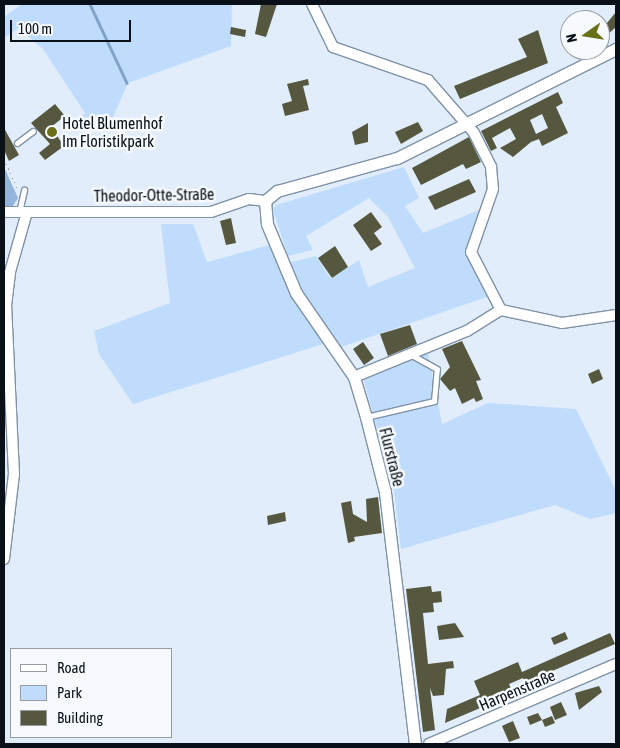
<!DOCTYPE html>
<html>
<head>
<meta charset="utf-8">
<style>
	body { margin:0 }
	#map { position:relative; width:620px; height:748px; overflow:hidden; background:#e1edfb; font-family:"Asap Condensed",sans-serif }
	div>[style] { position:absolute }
	.green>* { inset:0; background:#bfdcfd }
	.forest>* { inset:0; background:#94b5db }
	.stream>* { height:2.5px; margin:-1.25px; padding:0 1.25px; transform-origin:1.25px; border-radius:1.25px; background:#82a3c8 }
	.building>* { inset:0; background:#55583f }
	.path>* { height:1px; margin-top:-0.5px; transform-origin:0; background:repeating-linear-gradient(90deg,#87919c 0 1px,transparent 0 5px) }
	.roads { filter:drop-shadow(1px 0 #7f92a7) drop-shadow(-1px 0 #7f92a7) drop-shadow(0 1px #7f92a7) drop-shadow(0 -1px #7f92a7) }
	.service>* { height:5px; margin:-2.5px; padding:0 2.5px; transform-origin:2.5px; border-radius:2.5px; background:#fff }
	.minor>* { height:10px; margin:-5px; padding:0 5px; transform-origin:5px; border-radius:5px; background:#fff }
	.tertiary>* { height:11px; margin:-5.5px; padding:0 5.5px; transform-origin:5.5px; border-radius:5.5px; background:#fff }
	.dots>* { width:14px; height:14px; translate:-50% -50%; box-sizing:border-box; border:2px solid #f6fafe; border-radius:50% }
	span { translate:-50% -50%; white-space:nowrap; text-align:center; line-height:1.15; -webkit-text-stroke:5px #f6fafe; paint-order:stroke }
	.poi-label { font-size:16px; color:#091017 }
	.left { translate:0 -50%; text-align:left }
	.street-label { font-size:16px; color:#091017 }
	.frame { position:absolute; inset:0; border:5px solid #091017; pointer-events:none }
	.legend { position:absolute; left:10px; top:648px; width:162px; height:90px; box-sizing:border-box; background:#f6fafe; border:1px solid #979ca2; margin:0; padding:6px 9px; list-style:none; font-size:15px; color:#091017 }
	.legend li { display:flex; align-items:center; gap:10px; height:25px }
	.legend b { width:25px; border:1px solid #979ca2 }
	.north { position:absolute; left:560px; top:10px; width:50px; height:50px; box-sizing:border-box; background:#f6fafe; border:1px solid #979ca2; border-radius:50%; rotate:257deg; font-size:14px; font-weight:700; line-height:20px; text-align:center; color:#091017 }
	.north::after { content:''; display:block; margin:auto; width:18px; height:22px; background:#6a7016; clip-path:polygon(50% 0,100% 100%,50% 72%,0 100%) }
	.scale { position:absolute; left:10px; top:20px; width:121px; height:22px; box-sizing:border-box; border:2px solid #091017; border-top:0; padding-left:6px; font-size:15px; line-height:18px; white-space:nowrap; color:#091017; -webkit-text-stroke:4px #f6fafe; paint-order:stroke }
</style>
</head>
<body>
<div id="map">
	<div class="green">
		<i style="clip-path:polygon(22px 4px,232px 4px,231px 46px,128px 83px,113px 117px,78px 119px,85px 113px,43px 49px,18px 28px,4px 38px,4px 17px)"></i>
		<i style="clip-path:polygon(404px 167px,419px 198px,405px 206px,423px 233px,484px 208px,469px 242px,471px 262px,490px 296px,341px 347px,336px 340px,133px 404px,99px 354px,94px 331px,170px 303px,161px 224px,193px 224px,207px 262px,270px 245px,280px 265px,316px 256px,331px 279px,359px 260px,368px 287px,415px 268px,388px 217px,369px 198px,306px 236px,313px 250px,288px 256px,273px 210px,276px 205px)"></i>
		<i style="clip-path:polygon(428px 352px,442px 424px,488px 403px,576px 409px,616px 491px,616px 513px,590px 519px,555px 505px,401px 549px,394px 491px,363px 377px)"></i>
	</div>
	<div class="forest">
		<i style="clip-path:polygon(4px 167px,18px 198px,11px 209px,4px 209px)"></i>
	</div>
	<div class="stream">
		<i style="left:90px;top:4px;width:87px;rotate:64.9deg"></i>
	</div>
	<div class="building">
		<i style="clip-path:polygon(261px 4px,277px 4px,266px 37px,255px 34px)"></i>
		<i style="clip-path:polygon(616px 12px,616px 27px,606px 36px,602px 29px)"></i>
		<i style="clip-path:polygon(231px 27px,246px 30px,245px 37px,230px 34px)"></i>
		<i style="clip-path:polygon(538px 30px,548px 63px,460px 99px,454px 86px,527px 57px,518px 39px)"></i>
		<i style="clip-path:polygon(308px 79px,309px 85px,303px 86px,309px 110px,285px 116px,282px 104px,292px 101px,287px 84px)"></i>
		<i style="clip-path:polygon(evenodd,558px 92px,563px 103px,556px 107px,568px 133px,542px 146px,539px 139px,531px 142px,513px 157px,500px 148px,516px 139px,510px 128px,492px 138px,497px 148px,491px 151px,481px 131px,558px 92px,542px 114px,548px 128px,536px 134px,530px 120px,542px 114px)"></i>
		<i style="clip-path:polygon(55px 104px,65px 116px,51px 127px,64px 146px,45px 160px,39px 153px,50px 144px,31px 123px)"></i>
		<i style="clip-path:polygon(418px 122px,423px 131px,401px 144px,395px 132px)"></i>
		<i style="clip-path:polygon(368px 123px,368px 142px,355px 145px,352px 132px)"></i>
		<i style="clip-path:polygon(4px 128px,19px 155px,9px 161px,4px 150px)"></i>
		<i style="clip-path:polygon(469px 137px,481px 162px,466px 169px,463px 164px,421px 185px,412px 168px)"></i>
		<i style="clip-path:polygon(469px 179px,476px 192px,435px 210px,428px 197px)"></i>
		<i style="clip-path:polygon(371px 212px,382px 227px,374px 233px,382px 244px,371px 251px,353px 225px)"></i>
		<i style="clip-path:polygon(231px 218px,236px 243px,226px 245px,220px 221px)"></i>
		<i style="clip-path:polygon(335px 246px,348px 267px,332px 278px,318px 258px)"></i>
		<i style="clip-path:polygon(410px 325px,417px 344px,388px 356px,380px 334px)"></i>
		<i style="clip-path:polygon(462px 341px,481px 380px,476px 381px,483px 399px,476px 402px,474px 398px,462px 404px,455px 388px,450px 391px,440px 379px,450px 367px,442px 349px)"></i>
		<i style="clip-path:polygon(363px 342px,374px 358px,364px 365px,353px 349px)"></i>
		<i style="clip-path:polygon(599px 369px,603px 379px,592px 384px,588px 374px)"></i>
		<i style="clip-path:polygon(378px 497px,382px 533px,354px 537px,355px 541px,348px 543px,341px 503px,351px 501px,353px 514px,367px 522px,366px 499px)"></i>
		<i style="clip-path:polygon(285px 512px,286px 521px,268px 525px,267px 516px)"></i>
		<i style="clip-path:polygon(431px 586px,432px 592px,441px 591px,442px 602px,433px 603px,434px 612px,423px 613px,428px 664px,453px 661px,454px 668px,446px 669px,444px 695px,433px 696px,430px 688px,435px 730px,423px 732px,406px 589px)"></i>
		<i style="clip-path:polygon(455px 623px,464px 637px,439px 640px,437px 626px)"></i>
		<i style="clip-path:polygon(565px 632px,568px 639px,554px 645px,551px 638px)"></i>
		<i style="clip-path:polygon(610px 633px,615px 644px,550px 672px,552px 677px,528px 688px,523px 678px,509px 684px,513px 694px,445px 723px,447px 709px,480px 695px,474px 681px,518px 662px,522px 672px)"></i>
		<i style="clip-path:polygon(599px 686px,602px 692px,579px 710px,575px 693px)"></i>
		<i style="clip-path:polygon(561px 702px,567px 715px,555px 720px,550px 707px)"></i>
		<i style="clip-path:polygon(538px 713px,542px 720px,552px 716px,555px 723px,545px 727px,542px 720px,530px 725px,527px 717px)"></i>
		<i style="clip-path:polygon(513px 721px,520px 738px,509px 742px,502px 726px)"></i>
	</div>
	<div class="path">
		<i style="left:4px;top:159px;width:32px;rotate:66deg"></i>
	</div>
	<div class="roads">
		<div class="service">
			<i style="left:17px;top:143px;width:20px;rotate:-37deg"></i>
			<i style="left:19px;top:212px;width:23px;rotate:-77deg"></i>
			<i style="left:366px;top:417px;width:70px;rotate:-13.2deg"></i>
			<i style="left:434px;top:401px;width:32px;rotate:-85deg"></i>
			<i style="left:437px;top:369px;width:29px;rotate:-151deg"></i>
		</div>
		<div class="minor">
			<i style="left:312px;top:4px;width:48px;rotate:64deg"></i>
			<i style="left:333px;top:47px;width:101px;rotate:19.2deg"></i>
			<i style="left:428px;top:80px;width:70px;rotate:49deg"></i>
			<i style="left:474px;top:133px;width:38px;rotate:63deg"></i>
			<i style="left:491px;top:167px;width:22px;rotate:85deg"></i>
			<i style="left:493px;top:189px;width:67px;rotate:109.2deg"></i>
			<i style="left:471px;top:252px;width:65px;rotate:62.7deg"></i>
			<i style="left:4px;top:212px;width:207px"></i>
			<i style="left:211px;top:212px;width:40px;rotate:-18.9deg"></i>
			<i style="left:249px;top:199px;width:16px;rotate:7deg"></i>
			<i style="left:354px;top:377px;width:122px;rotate:-22.2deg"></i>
			<i style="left:467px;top:331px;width:40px;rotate:-32deg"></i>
			<i style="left:501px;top:310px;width:62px;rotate:12deg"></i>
			<i style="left:562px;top:323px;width:55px;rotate:-8.4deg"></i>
			<i style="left:4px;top:559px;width:86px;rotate:-83.3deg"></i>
			<i style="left:14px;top:474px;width:168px;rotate:-92.7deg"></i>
			<i style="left:6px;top:306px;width:34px;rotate:-83deg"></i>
			<i style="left:10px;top:272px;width:62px;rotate:-74.2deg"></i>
			<i style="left:429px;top:744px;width:203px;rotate:-23.2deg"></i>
		</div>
		<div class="tertiary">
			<i style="left:415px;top:744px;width:254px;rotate:-96.8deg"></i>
			<i style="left:385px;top:492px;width:77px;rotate:-104.2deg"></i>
			<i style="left:366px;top:417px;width:42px;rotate:-106.7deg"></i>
			<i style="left:354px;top:377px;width:102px;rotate:-124.6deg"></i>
			<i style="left:296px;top:293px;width:75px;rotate:-112.8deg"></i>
			<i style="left:267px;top:224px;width:23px;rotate:-95deg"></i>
			<i style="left:265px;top:201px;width:16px;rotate:-40deg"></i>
			<i style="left:277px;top:191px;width:124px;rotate:-15.4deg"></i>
			<i style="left:397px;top:158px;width:245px;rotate:-26.5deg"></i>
		</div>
	</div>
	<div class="dots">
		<i style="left:52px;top:132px;background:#6a7016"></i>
	</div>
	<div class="poi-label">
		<span class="left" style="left:62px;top:132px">Hotel Blumenhof<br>Im Floristikpark</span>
	</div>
	<div class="street-label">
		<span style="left:154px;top:195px;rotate:-1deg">Theodor-Otte-Straße</span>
		<span style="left:392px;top:457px;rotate:76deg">Flurstraße</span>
		<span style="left:517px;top:690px;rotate:-23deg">Harpenstraße</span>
	</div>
	<div class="frame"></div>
	<ul class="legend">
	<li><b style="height:6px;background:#fff"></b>Road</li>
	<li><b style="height:14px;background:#bfdcfd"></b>Park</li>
	<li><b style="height:14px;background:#55583f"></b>Building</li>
	</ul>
	<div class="north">N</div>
	<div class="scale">100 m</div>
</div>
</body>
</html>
